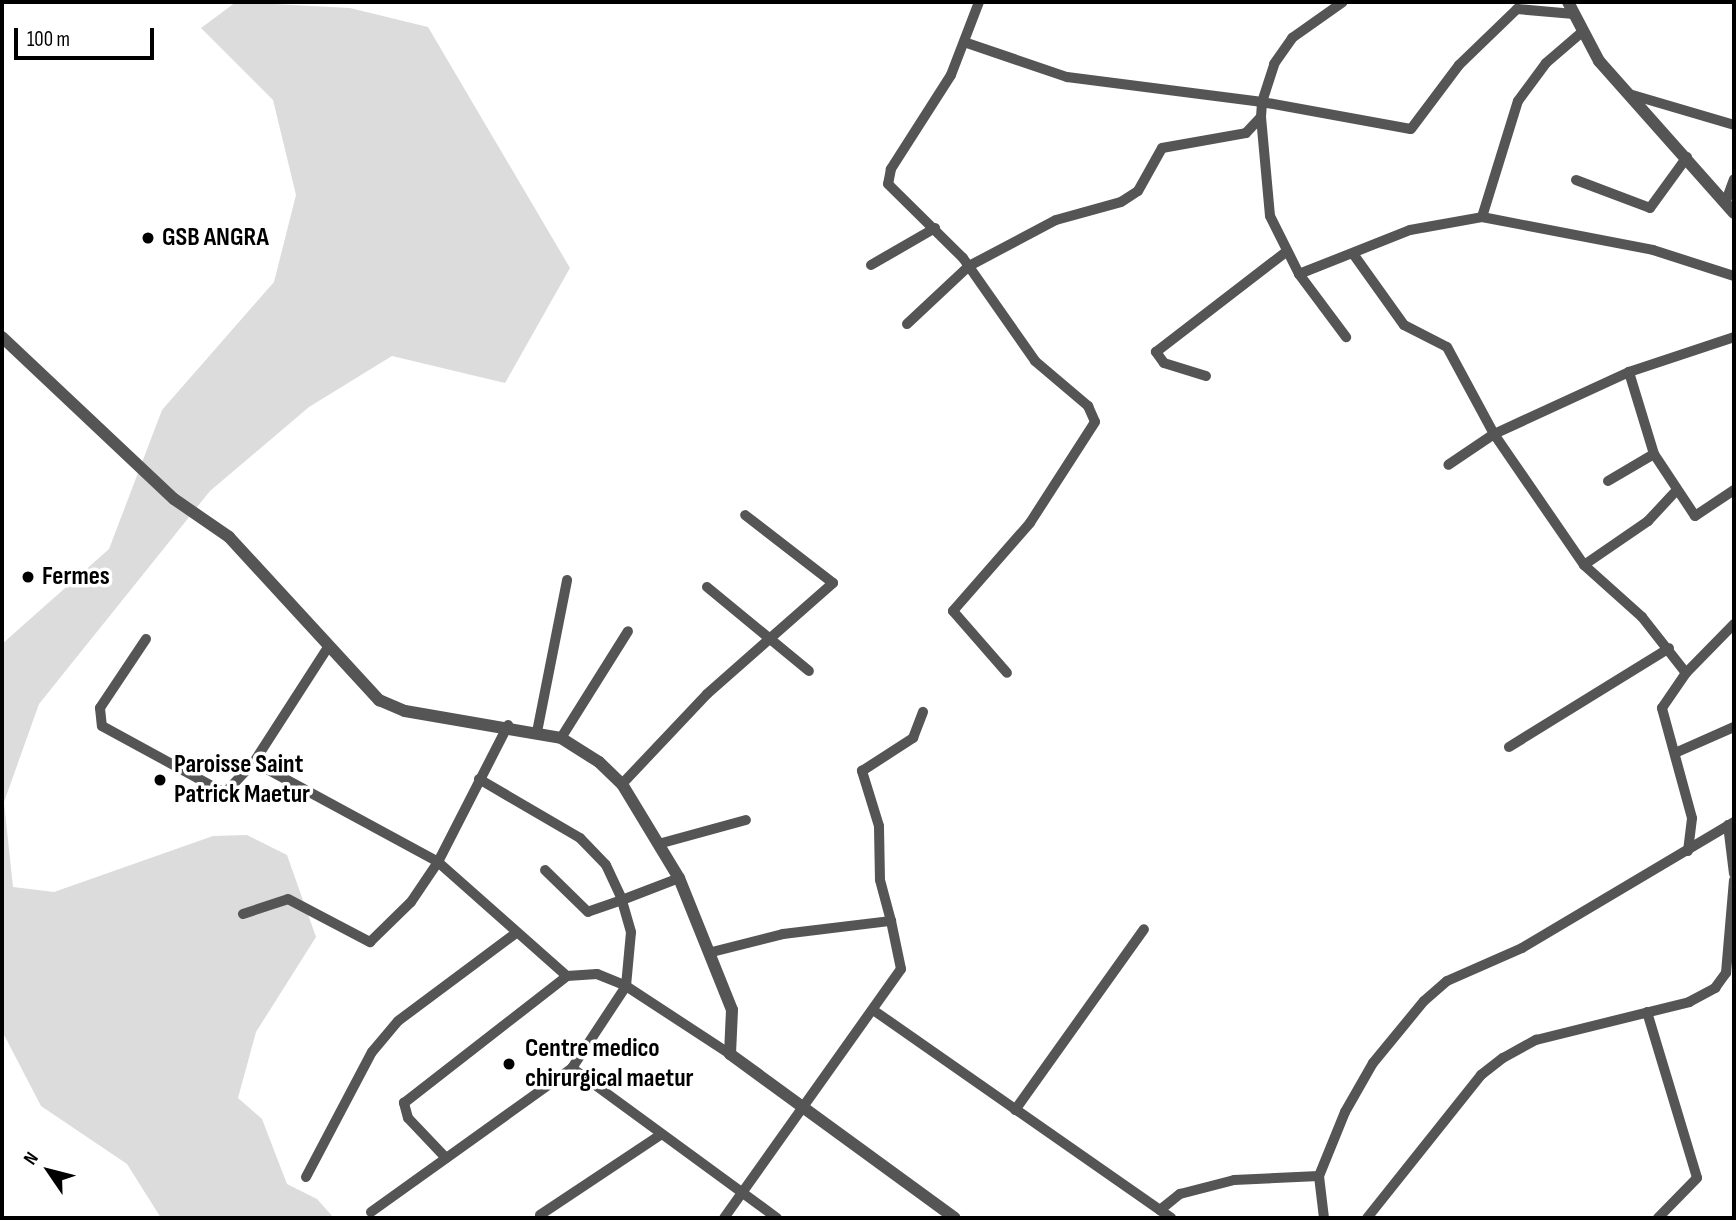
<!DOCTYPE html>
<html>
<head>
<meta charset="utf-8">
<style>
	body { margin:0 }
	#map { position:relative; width:1736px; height:1220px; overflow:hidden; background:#fff; font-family:"Sofia Sans Condensed",sans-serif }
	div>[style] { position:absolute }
	.green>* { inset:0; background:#dcdcdc }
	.minor>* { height:10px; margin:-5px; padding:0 5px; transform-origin:5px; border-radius:5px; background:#555 }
	.tertiary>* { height:12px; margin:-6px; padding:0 6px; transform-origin:6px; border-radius:6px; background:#555 }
	.dots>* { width:19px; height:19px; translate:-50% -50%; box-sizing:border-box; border:4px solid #fff; border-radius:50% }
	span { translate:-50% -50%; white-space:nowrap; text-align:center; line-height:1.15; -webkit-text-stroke:7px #fff; paint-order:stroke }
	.poi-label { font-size:26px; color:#000; font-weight:700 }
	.left { translate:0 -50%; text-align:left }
	.frame { position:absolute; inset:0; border:4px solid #000; pointer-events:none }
	.north { position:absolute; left:14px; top:1136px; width:70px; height:70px; -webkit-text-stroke:5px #fff; paint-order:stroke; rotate:305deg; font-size:19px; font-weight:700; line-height:28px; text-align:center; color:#000 }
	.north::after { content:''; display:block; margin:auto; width:24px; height:32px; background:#000; clip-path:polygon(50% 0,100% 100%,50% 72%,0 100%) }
	.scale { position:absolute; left:14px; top:28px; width:140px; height:32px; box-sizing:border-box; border:4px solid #000; border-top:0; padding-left:9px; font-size:21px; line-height:24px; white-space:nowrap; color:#000; -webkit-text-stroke:5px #fff; paint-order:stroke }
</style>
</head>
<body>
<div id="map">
	<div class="green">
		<i style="clip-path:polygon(236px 2px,350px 8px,428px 27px,570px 268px,505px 383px,392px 356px,309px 407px,210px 491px,39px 704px,4px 802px,13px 887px,54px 892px,213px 836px,247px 835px,287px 855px,316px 937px,256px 1032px,238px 1098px,262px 1119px,287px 1184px,317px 1199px,334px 1218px,161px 1218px,127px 1164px,41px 1106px,2px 1031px,2px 644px,109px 549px,162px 410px,274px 282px,296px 195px,273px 100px,201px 28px)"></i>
	</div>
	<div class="minor">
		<i style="left:979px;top:2px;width:78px;rotate:111deg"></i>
		<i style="left:951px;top:75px;width:112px;rotate:122.6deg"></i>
		<i style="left:891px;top:169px;width:15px;rotate:101deg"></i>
		<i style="left:888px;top:184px;width:105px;rotate:44.6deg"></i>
		<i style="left:963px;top:258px;width:126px;rotate:55deg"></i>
		<i style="left:1035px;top:361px;width:70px;rotate:40.3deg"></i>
		<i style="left:1088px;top:406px;width:17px;rotate:66deg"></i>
		<i style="left:1095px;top:422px;width:120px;rotate:122.8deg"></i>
		<i style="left:1030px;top:523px;width:117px;rotate:131.2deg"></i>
		<i style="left:953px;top:611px;width:82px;rotate:48.9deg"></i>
		<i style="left:964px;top:42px;width:109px;rotate:18.8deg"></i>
		<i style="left:1067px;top:77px;width:197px;rotate:7.3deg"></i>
		<i style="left:1262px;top:102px;width:40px;rotate:-72deg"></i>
		<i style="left:1274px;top:64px;width:32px;rotate:-55deg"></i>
		<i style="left:1292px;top:38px;width:62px;rotate:-35.2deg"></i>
		<i style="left:1629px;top:94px;width:109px;rotate:16.4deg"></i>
		<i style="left:1261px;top:117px;width:99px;rotate:84.8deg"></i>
		<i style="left:1270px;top:216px;width:65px;rotate:63.4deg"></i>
		<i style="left:1299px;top:274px;width:79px;rotate:53.3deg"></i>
		<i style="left:1576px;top:180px;width:79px;rotate:20.7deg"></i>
		<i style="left:1650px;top:208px;width:63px;rotate:-54deg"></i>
		<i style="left:1726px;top:201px;width:23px;rotate:-70deg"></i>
		<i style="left:1482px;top:217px;width:121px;rotate:-72.8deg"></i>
		<i style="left:1518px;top:101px;width:47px;rotate:-53.6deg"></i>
		<i style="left:1546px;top:63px;width:48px;rotate:-40.7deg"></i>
		<i style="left:1354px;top:255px;width:86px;rotate:54.5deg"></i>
		<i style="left:1404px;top:325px;width:48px;rotate:27.1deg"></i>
		<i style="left:1447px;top:347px;width:99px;rotate:61.6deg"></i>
		<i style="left:1494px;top:434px;width:55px;rotate:146deg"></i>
		<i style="left:871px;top:265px;width:74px;rotate:-30deg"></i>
		<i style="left:1299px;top:274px;width:119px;rotate:-21.6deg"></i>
		<i style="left:1410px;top:230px;width:73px;rotate:-10.2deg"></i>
		<i style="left:1482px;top:217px;width:174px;rotate:10.9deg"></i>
		<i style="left:1653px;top:250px;width:85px;rotate:17.8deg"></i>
		<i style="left:907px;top:324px;width:85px;rotate:-43.1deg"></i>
		<i style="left:969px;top:266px;width:98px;rotate:-27.9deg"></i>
		<i style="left:1056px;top:220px;width:67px;rotate:-15.5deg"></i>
		<i style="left:1121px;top:202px;width:20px;rotate:-33deg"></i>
		<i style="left:1138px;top:191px;width:49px;rotate:-60.8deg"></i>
		<i style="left:1162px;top:148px;width:85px;rotate:-10.1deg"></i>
		<i style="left:1246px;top:133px;width:22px;rotate:-47deg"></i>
		<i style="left:1261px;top:117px;width:15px;rotate:-86deg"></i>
		<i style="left:1262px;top:102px;width:151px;rotate:10.3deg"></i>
		<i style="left:1411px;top:129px;width:80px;rotate:-53.1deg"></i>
		<i style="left:1459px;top:65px;width:81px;rotate:-44deg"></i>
		<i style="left:1517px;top:9px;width:57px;rotate:5deg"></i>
		<i style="left:1629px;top:372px;width:149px;rotate:155.3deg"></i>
		<i style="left:1494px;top:434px;width:159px;rotate:55.5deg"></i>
		<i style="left:1584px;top:565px;width:78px;rotate:41.9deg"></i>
		<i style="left:1642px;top:617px;width:71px;rotate:51.8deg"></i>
		<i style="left:1206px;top:376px;width:44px;rotate:-162.8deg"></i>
		<i style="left:1164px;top:363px;width:14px;rotate:-126deg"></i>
		<i style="left:1156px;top:352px;width:164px;rotate:-37.6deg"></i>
		<i style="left:1654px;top:454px;width:74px;rotate:56.5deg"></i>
		<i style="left:1695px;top:516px;width:47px;rotate:-33.7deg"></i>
		<i style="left:1608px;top:481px;width:53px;rotate:-30.4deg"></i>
		<i style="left:1654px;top:454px;width:86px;rotate:-107deg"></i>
		<i style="left:1629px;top:372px;width:111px;rotate:-18.4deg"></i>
		<i style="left:1584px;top:565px;width:78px;rotate:-34.5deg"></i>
		<i style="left:1648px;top:521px;width:38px;rotate:-47deg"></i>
		<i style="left:707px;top:587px;width:132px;rotate:39.5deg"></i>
		<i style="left:146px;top:639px;width:83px;rotate:123.7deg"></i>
		<i style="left:100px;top:708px;width:18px;rotate:84deg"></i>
		<i style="left:102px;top:726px;width:140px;rotate:28.6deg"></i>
		<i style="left:225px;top:793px;width:42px;rotate:-46.9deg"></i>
		<i style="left:254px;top:762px;width:137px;rotate:-57.2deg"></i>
		<i style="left:537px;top:732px;width:155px;rotate:-78.8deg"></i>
		<i style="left:561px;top:738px;width:126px;rotate:-57.9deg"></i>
		<i style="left:1509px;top:747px;width:188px;rotate:-31.7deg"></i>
		<i style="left:1675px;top:753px;width:64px;rotate:-23.8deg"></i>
		<i style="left:254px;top:762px;width:209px;rotate:28.5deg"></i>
		<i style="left:438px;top:862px;width:154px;rotate:-62.9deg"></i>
		<i style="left:479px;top:779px;width:117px;rotate:30.3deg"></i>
		<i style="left:580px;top:838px;width:37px;rotate:46deg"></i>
		<i style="left:606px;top:865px;width:38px;rotate:65deg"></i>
		<i style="left:622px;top:900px;width:36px;rotate:161deg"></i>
		<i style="left:588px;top:912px;width:60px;rotate:-135.7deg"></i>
		<i style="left:622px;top:784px;width:124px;rotate:-46.6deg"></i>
		<i style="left:707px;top:694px;width:168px;rotate:-41.4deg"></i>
		<i style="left:833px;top:583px;width:111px;rotate:-142.3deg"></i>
		<i style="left:1728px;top:825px;width:49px;rotate:83deg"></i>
		<i style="left:662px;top:843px;width:87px;rotate:-15.3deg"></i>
		<i style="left:1688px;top:851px;width:33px;rotate:-83deg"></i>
		<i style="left:1692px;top:818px;width:114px;rotate:-105.3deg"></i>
		<i style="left:1662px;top:708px;width:42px;rotate:-55.6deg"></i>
		<i style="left:1686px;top:673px;width:69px;rotate:-45.6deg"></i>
		<i style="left:243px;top:914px;width:47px;rotate:-18.4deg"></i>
		<i style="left:288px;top:899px;width:93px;rotate:27.7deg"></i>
		<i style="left:370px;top:942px;width:57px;rotate:-44.3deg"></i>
		<i style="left:411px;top:902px;width:48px;rotate:-56deg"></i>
		<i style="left:438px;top:862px;width:172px;rotate:41.5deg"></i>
		<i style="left:891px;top:921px;width:42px;rotate:-105deg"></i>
		<i style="left:880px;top:880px;width:54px;rotate:-91.1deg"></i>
		<i style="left:879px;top:826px;width:58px;rotate:-107.2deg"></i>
		<i style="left:862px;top:771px;width:61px;rotate:-32.9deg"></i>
		<i style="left:913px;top:738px;width:28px;rotate:-69deg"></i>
		<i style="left:712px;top:952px;width:73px;rotate:-14.2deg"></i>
		<i style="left:783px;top:934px;width:109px;rotate:-6.9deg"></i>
		<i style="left:891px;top:921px;width:49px;rotate:78.2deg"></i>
		<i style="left:901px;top:969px;width:305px;rotate:125.4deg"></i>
		<i style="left:876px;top:1012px;width:360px;rotate:34.9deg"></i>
		<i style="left:1647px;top:1012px;width:173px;rotate:73.2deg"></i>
		<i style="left:1697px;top:1178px;width:56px;rotate:134.3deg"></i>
		<i style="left:572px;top:1068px;width:254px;rotate:36.2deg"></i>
		<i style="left:1015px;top:1110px;width:222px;rotate:-54.5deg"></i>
		<i style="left:446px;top:1158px;width:55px;rotate:-133.5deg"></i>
		<i style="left:408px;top:1118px;width:16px;rotate:-105deg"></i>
		<i style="left:404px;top:1103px;width:207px;rotate:-37.9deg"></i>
		<i style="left:567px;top:976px;width:30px;rotate:-4deg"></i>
		<i style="left:597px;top:974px;width:31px;rotate:22deg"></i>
		<i style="left:626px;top:986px;width:124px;rotate:33.2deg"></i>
		<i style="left:306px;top:1177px;width:141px;rotate:-62.2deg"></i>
		<i style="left:372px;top:1052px;width:40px;rotate:-50deg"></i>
		<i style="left:398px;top:1021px;width:147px;rotate:-36.7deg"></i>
		<i style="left:1160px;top:1210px;width:26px;rotate:-39deg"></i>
		<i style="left:1180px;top:1194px;width:56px;rotate:-14.5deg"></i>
		<i style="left:1234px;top:1180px;width:85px;rotate:-2.7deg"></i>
		<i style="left:371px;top:1212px;width:247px;rotate:-35.6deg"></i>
		<i style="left:572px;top:1068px;width:98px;rotate:-56.6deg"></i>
		<i style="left:626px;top:986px;width:54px;rotate:-84.7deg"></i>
		<i style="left:631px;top:932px;width:33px;rotate:-106deg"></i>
		<i style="left:622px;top:900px;width:61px;rotate:-21.1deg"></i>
		<i style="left:540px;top:1215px;width:146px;rotate:-33.6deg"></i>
		<i style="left:1324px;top:1218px;width:42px;rotate:-96.8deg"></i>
		<i style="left:1319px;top:1176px;width:69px;rotate:-67.9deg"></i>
		<i style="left:1345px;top:1112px;width:56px;rotate:-60.3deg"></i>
		<i style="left:1373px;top:1063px;width:80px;rotate:-50.6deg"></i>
		<i style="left:1424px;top:1001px;width:30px;rotate:-41deg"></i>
		<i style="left:1447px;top:981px;width:82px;rotate:-23.7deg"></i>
		<i style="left:1522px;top:948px;width:247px;rotate:-30.7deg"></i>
		<i style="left:1367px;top:1218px;width:183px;rotate:-51.4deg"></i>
		<i style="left:1481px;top:1075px;width:28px;rotate:-38deg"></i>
		<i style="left:1503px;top:1058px;width:38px;rotate:-29deg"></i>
		<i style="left:1536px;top:1040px;width:158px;rotate:-13.9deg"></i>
		<i style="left:1689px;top:1002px;width:30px;rotate:-28deg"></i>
		<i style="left:1715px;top:988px;width:19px;rotate:-54deg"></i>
		<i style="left:1726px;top:973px;width:93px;rotate:-85.1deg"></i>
	</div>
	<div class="tertiary">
		<i style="left:1568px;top:2px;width:67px;rotate:62.3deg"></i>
		<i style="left:1599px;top:61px;width:203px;rotate:48.4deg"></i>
		<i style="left:2px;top:337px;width:236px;rotate:43.3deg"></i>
		<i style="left:174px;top:499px;width:67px;rotate:34.6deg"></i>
		<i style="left:229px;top:537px;width:222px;rotate:47.4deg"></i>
		<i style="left:379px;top:700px;width:28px;rotate:23deg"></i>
		<i style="left:405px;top:711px;width:158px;rotate:9.8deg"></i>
		<i style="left:561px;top:738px;width:45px;rotate:32.3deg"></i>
		<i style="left:599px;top:762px;width:32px;rotate:44deg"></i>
		<i style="left:622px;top:784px;width:110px;rotate:58.8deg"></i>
		<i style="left:679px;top:878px;width:142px;rotate:68.1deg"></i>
		<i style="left:732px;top:1010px;width:44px;rotate:92.6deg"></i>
		<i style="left:730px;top:1054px;width:278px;rotate:36.1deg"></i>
	</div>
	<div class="dots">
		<i style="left:148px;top:238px;background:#000"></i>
		<i style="left:28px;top:577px;background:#000"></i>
		<i style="left:160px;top:780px;background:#000"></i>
		<i style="left:509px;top:1064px;background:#000"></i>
	</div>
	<div class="poi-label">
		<span class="left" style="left:162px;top:238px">GSB ANGRA</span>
		<span class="left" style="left:42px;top:577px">Fermes</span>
		<span class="left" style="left:174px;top:780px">Paroisse Saint<br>Patrick Maetur</span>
		<span class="left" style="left:525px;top:1064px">Centre medico<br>chirurgical maetur</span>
	</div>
	<div class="frame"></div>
	<div class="north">N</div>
	<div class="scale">100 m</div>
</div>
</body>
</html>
